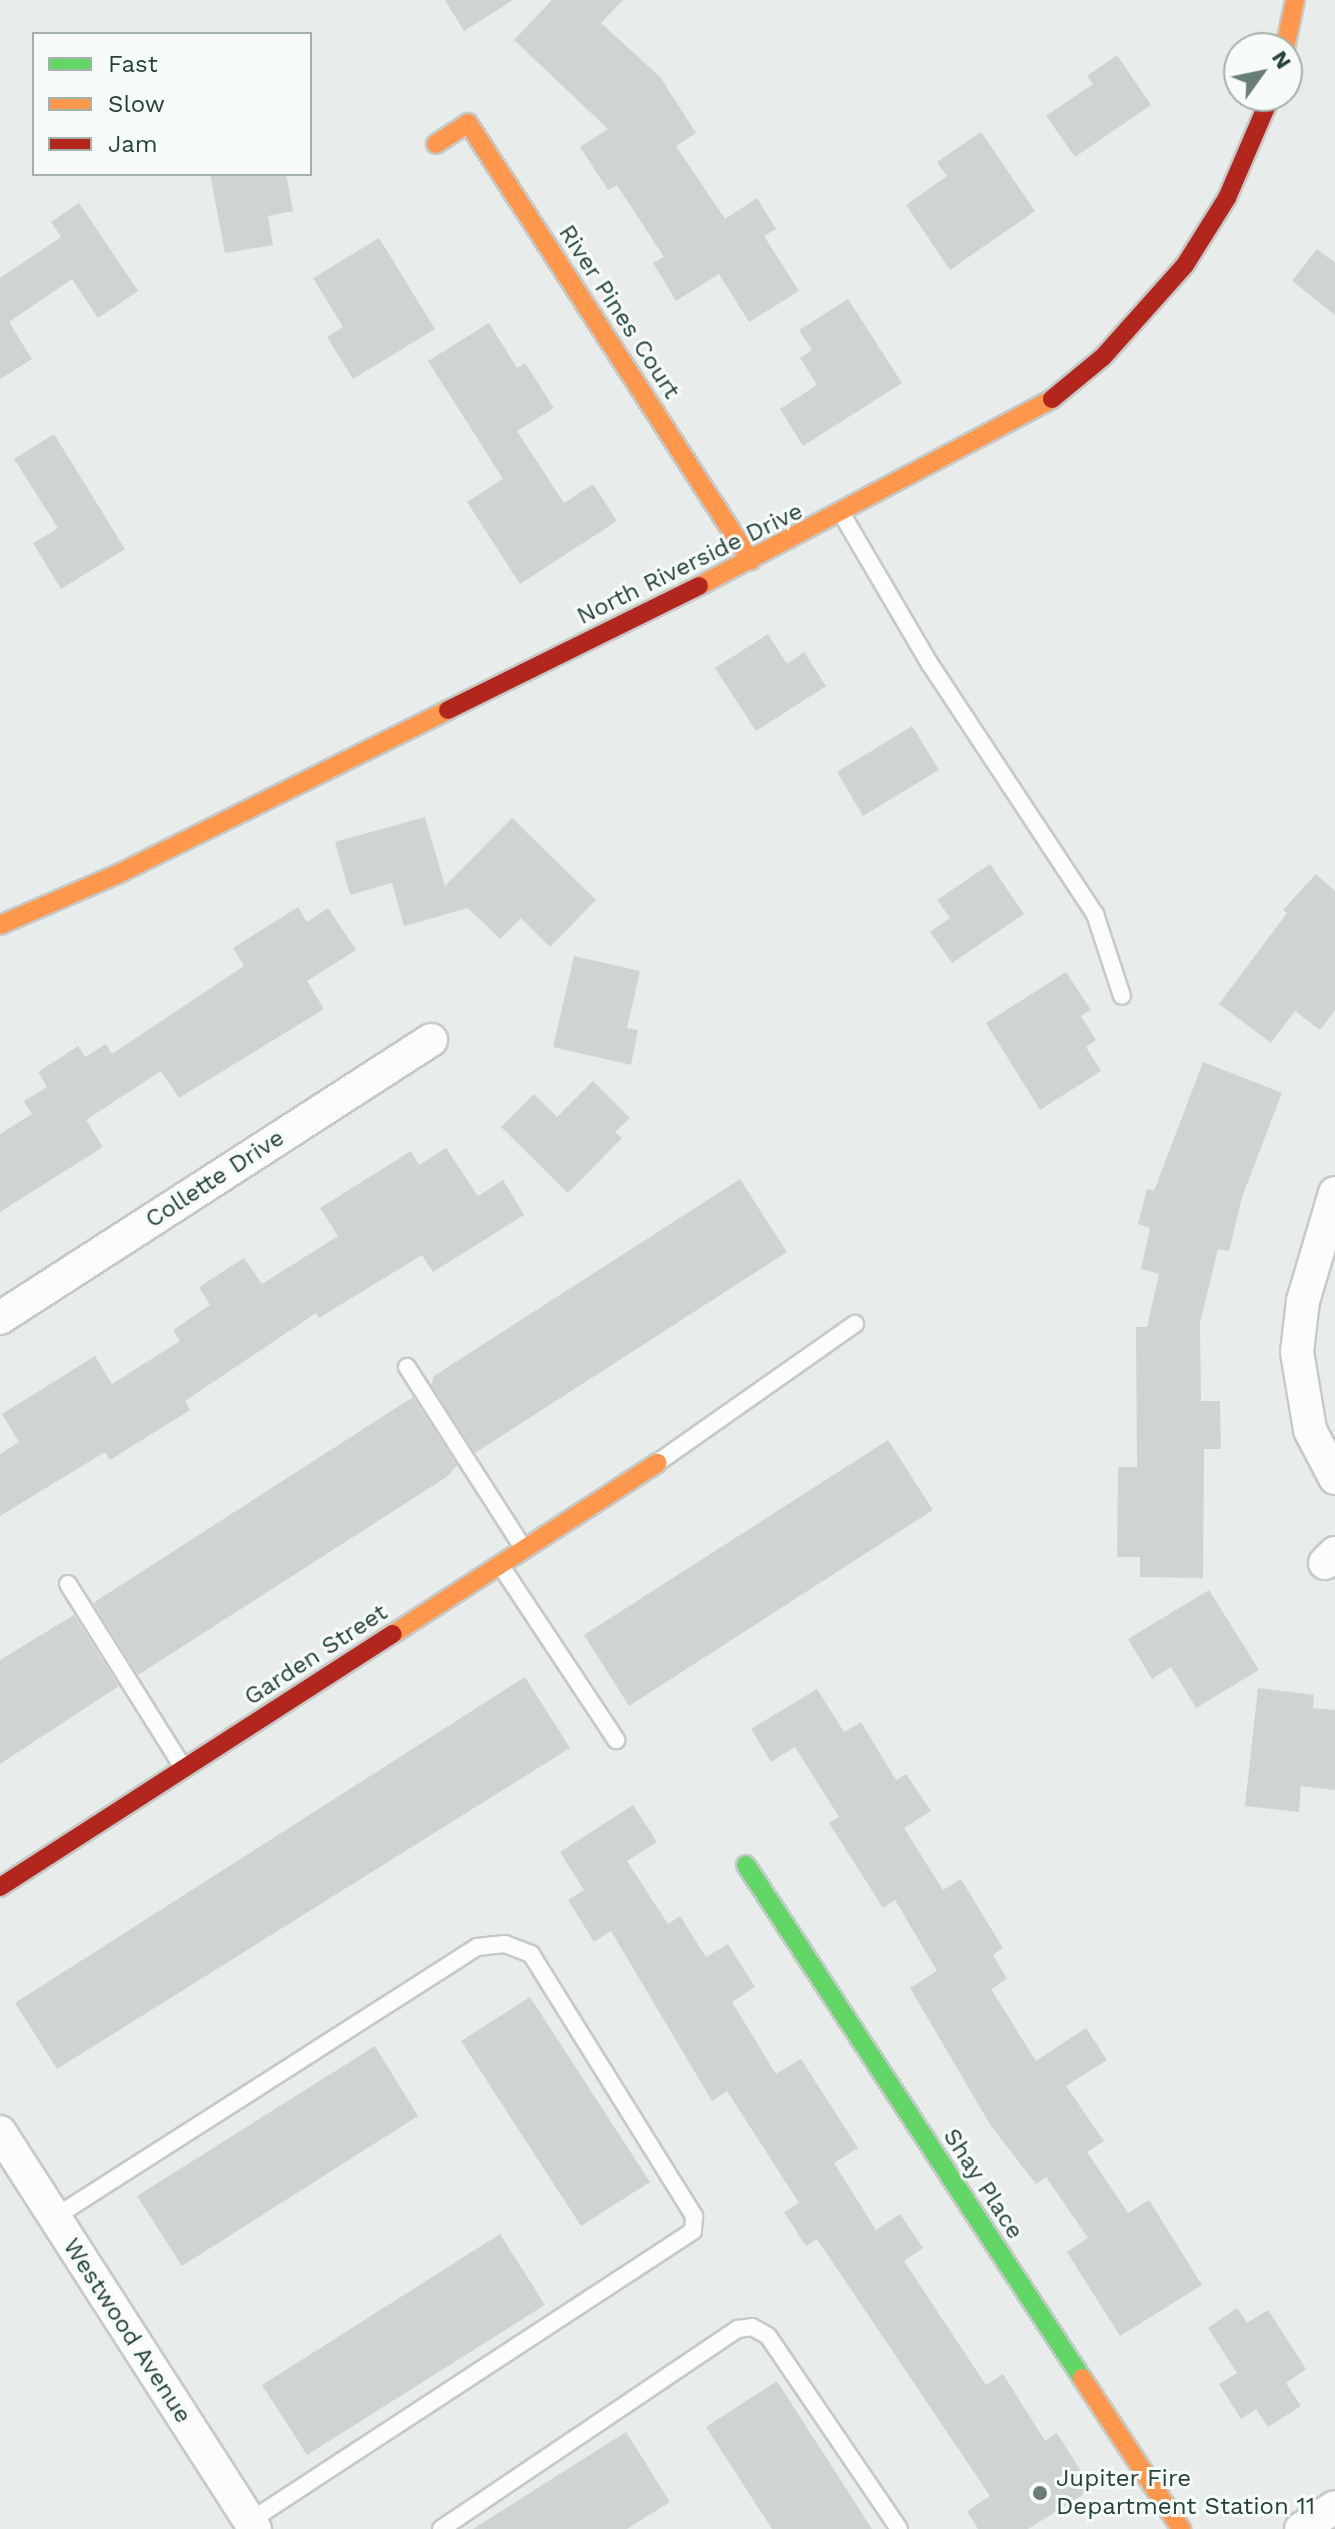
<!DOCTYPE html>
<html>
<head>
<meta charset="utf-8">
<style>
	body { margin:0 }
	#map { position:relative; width:1335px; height:2529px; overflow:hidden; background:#e8edeb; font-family:"Work Sans",sans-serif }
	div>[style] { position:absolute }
	.building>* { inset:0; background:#cfd4d2 }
	.roads { filter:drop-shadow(2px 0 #c5cac8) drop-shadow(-2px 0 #c5cac8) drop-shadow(0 2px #c5cac8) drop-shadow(0 -2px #c5cac8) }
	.lane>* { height:16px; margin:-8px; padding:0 8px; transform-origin:8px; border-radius:8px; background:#fcfcfc }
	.street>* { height:32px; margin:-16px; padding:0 16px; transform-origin:16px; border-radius:16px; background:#fcfcfc }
	.fast>* { height:18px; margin:-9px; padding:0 9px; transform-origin:9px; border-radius:9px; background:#63d668 }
	.slow>* { height:18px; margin:-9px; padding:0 9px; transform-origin:9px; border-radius:9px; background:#ff974d }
	.jam>* { height:18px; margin:-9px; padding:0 9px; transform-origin:9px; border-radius:9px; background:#b3261e }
	.dots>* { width:22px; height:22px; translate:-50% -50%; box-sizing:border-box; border:4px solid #f7fbf9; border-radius:50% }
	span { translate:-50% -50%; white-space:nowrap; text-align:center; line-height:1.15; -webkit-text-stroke:6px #f7fbf9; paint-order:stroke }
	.street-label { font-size:24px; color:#24423a }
	.poi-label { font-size:24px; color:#24423a }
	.left { translate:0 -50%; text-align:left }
	.legend { position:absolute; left:32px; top:32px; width:280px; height:144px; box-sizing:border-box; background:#f7fbf9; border:2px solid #a3b1ad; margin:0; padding:10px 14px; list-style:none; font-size:24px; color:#24423a }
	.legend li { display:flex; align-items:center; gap:16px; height:40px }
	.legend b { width:40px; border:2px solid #a3b1ad }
	.north { position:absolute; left:1223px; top:32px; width:80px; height:80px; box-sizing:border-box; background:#f7fbf9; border:2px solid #a3b1ad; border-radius:50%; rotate:57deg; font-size:22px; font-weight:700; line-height:32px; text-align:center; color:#24423a }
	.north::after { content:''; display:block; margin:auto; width:28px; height:36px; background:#697e78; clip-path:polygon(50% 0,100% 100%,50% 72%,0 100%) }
</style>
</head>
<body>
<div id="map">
	<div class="building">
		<i style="clip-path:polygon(445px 0,513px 0,464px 31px)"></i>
		<i style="clip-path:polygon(552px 0,623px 0,601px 23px,660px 77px,696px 133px,676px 146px,725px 219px,757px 198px,776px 229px,764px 236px,799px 291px,749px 322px,719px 274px,676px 301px,653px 263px,664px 257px,617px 185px,608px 190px,580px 147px,608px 129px,514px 40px)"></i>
		<i style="clip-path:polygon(1117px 55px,1151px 105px,1075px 157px,1046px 116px,1093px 84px,1087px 76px)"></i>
		<i style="clip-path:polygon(981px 132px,1035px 211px,950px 270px,906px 205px,947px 176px,937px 162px)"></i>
		<i style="clip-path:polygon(210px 174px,286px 174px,293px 211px,268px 216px,273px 245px,225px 253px)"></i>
		<i style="clip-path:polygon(79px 203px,138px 291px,98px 318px,72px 279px,9px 322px,32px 359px,0 379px,0 278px,61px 237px,51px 222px)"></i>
		<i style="clip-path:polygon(379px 238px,435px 329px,353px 379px,327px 337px,343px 327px,313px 278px)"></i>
		<i style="clip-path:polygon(1317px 249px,1335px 263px,1335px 315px,1292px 281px)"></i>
		<i style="clip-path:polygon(848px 299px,902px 383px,803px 446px,780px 409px,817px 385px,800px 358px,812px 350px,799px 330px)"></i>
		<i style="clip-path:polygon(489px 323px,517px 368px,525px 363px,554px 408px,517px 431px,564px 503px,593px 484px,617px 521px,520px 584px,467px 502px,503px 479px,428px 361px)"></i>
		<i style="clip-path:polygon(54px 434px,125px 549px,61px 589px,33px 543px,58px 528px,14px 459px)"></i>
		<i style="clip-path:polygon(768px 634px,787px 664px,804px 652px,826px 686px,756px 731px,715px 668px)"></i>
		<i style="clip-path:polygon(912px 726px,939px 770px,863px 816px,837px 772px)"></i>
		<i style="clip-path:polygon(425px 817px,445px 886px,512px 818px,596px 900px,550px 947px,521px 918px,500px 939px,468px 908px,404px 926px,392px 883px,350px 895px,335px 842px)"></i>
		<i style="clip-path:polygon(990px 864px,1024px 914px,952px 963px,930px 932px,950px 918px,937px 900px)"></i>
		<i style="clip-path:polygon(1316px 874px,1335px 891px,1335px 1010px,1320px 1030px,1295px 1011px,1271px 1043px,1219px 1004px,1287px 913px,1283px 910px)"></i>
		<i style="clip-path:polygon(298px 907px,307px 922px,328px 908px,356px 950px,307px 981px,324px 1009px,179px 1098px,161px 1071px,86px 1120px,103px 1147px,0 1212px,0 1134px,32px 1114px,24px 1101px,47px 1087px,38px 1072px,78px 1046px,85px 1057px,106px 1044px,112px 1054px,244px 966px,233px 948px)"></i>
		<i style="clip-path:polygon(574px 956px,640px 971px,627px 1028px,638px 1030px,631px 1065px,553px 1047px)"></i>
		<i style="clip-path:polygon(1066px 972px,1091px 1010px,1081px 1016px,1096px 1040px,1086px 1047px,1101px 1071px,1040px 1110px,986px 1023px)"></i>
		<i style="clip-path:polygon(1203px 1062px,1282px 1093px,1242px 1197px,1229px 1251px,1218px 1249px,1200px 1323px,1201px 1401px,1220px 1401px,1221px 1449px,1204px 1449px,1203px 1578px,1140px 1577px,1140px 1557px,1117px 1557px,1118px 1467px,1137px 1467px,1136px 1327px,1147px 1327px,1159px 1274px,1141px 1269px,1150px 1228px,1138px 1224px,1147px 1189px,1154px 1191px)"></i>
		<i style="clip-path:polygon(593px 1081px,630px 1118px,615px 1132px,622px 1138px,568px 1193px,501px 1127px,534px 1094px,557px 1117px)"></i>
		<i style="clip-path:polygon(446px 1148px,478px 1196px,503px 1180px,524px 1215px,433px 1272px,422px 1255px,319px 1318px,316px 1313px,185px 1401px,190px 1410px,110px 1460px,105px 1452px,0 1516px,0 1454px,19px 1442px,2px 1414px,95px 1356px,112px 1384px,180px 1341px,173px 1330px,210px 1305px,199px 1287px,244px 1258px,262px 1284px,338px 1236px,320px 1208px,411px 1151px,419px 1165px)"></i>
		<i style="clip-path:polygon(740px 1179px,787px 1252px,475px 1453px,431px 1385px,434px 1376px)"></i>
		<i style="clip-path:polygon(413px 1397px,457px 1465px,448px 1476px,138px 1675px,93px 1603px)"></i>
		<i style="clip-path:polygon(888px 1440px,933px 1510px,629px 1706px,584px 1635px)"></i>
		<i style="clip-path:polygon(1209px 1590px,1259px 1670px,1196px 1708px,1171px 1667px,1152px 1679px,1128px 1639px)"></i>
		<i style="clip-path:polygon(74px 1615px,119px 1686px,0 1764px,0 1660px)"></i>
		<i style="clip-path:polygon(525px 1677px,570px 1748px,57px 2069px,15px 2003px)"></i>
		<i style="clip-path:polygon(1258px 1688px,1314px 1695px,1313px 1708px,1335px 1710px,1335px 1790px,1301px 1786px,1299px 1812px,1245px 1806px)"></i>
		<i style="clip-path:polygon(817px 1689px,844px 1732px,861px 1722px,896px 1780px,906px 1774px,931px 1811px,904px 1828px,943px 1890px,961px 1879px,1003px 1948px,993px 1955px,1007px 1979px,991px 1989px,1036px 2061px,1086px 2028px,1107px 2060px,1066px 2086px,1104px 2141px,1087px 2152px,1128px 2213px,1149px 2200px,1202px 2285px,1120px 2336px,1067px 2252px,1088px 2238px,1046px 2177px,1036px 2184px,991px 2126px,910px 1988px,937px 1971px,895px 1900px,883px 1908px,829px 1823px,839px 1817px,795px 1747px,771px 1762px,751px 1729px)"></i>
		<i style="clip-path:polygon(633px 1805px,657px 1842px,627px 1861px,668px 1924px,680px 1916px,706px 1957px,728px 1944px,755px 1987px,732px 2002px,776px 2074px,801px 2059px,858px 2148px,834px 2163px,876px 2230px,900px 2214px,923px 2248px,904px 2261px,986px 2385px,1003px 2374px,1045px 2441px,1057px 2433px,1092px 2489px,1028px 2529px,978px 2529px,967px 2511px,990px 2496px,817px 2239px,806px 2246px,784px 2212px,799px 2203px,727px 2091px,712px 2101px,611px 1931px,594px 1942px,568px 1900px,584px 1890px,560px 1852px)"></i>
		<i style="clip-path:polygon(530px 1997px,650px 2182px,581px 2226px,461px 2041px)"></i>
		<i style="clip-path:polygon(375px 2046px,418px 2116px,182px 2266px,137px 2196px)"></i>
		<i style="clip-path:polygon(500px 2234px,545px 2305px,307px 2455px,262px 2385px)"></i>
		<i style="clip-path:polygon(1237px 2308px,1247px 2323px,1268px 2310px,1306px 2369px,1286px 2383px,1301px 2406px,1268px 2427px,1256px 2409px,1241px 2419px,1219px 2384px,1237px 2373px,1208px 2328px)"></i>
		<i style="clip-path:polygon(777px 2381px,872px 2529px,772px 2529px,706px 2427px)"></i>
		<i style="clip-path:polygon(626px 2432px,670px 2502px,627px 2529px,473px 2529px)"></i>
	</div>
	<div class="roads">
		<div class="lane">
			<i style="left:843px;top:516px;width:172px;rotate:59.6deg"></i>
			<i style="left:930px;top:664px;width:300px;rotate:56.6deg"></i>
			<i style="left:1095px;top:914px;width:86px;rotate:71.8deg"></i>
			<i style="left:407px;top:1367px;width:215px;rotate:57.3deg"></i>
			<i style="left:657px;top:1463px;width:242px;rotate:-35.1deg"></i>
			<i style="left:501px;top:1566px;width:209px;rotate:56.5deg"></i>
			<i style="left:68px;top:1584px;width:216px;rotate:57.9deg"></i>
			<i style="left:55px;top:2217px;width:501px;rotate:-32.61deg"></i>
			<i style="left:477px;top:1947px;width:28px;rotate:-6deg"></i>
			<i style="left:505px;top:1944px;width:28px;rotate:21deg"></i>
			<i style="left:531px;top:1954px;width:309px;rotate:58.1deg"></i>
			<i style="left:694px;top:2216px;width:15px;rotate:94deg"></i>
			<i style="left:693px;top:2231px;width:529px;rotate:146.79deg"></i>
			<i style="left:441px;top:2529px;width:358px;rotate:-34deg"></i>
			<i style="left:738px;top:2329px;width:14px;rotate:-8deg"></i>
			<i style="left:752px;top:2327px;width:18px;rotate:29deg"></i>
			<i style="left:768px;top:2336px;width:233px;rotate:55.8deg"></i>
		</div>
		<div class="street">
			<i style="left:1335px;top:1193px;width:113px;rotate:106.5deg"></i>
			<i style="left:1303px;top:1301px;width:51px;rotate:96.7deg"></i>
			<i style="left:1297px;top:1352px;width:79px;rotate:80.5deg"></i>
			<i style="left:1310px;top:1430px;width:54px;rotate:62.5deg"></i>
			<i style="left:0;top:1318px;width:513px;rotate:-32.82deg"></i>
			<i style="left:1325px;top:1563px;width:14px;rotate:-45deg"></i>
			<i style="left:0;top:2132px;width:472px;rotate:57.3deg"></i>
			<i style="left:1301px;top:2529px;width:40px;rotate:-32.9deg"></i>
		</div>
		<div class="fast">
			<i style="left:746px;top:1865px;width:613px;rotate:56.78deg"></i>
		</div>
		<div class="slow">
			<i style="left:1285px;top:48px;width:49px;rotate:-78.2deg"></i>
			<i style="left:436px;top:144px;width:38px;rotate:-33deg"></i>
			<i style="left:468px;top:123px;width:521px;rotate:57.13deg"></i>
			<i style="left:699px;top:586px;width:399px;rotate:-27.9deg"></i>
			<i style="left:0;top:925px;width:129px;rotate:-23.4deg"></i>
			<i style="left:118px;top:874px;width:369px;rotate:-26.4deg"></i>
			<i style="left:393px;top:1634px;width:315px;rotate:-32.9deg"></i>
			<i style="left:1082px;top:2378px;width:181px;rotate:56.7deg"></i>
		</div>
		<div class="jam">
			<i style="left:1052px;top:399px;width:66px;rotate:-39.5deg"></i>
			<i style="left:1103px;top:357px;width:123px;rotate:-48.3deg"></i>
			<i style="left:1185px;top:265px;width:79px;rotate:-57.9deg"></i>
			<i style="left:1227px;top:198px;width:111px;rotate:-66.7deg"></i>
			<i style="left:448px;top:710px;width:280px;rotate:-26.3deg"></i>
			<i style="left:0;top:1887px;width:467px;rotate:-32.8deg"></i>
		</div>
	</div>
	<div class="dots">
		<i style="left:1040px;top:2493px;background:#697e78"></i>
	</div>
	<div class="street-label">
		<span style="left:619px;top:312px;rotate:57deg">River Pines Court</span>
		<span style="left:690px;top:564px;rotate:-26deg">North Riverside Drive</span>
		<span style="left:215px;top:1179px;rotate:-33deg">Collette Drive</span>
		<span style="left:316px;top:1655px;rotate:-33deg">Garden Street</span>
		<span style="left:983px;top:2184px;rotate:57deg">Shay Place</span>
		<span style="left:127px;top:2331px;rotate:57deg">Westwood Avenue</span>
	</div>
	<div class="poi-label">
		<span class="left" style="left:1056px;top:2493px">Jupiter Fire<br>Department Station 11</span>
	</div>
	<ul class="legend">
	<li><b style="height:10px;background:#63d668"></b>Fast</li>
	<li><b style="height:10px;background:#ff974d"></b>Slow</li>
	<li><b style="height:10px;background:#b3261e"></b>Jam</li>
	</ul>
	<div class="north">N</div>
</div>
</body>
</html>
